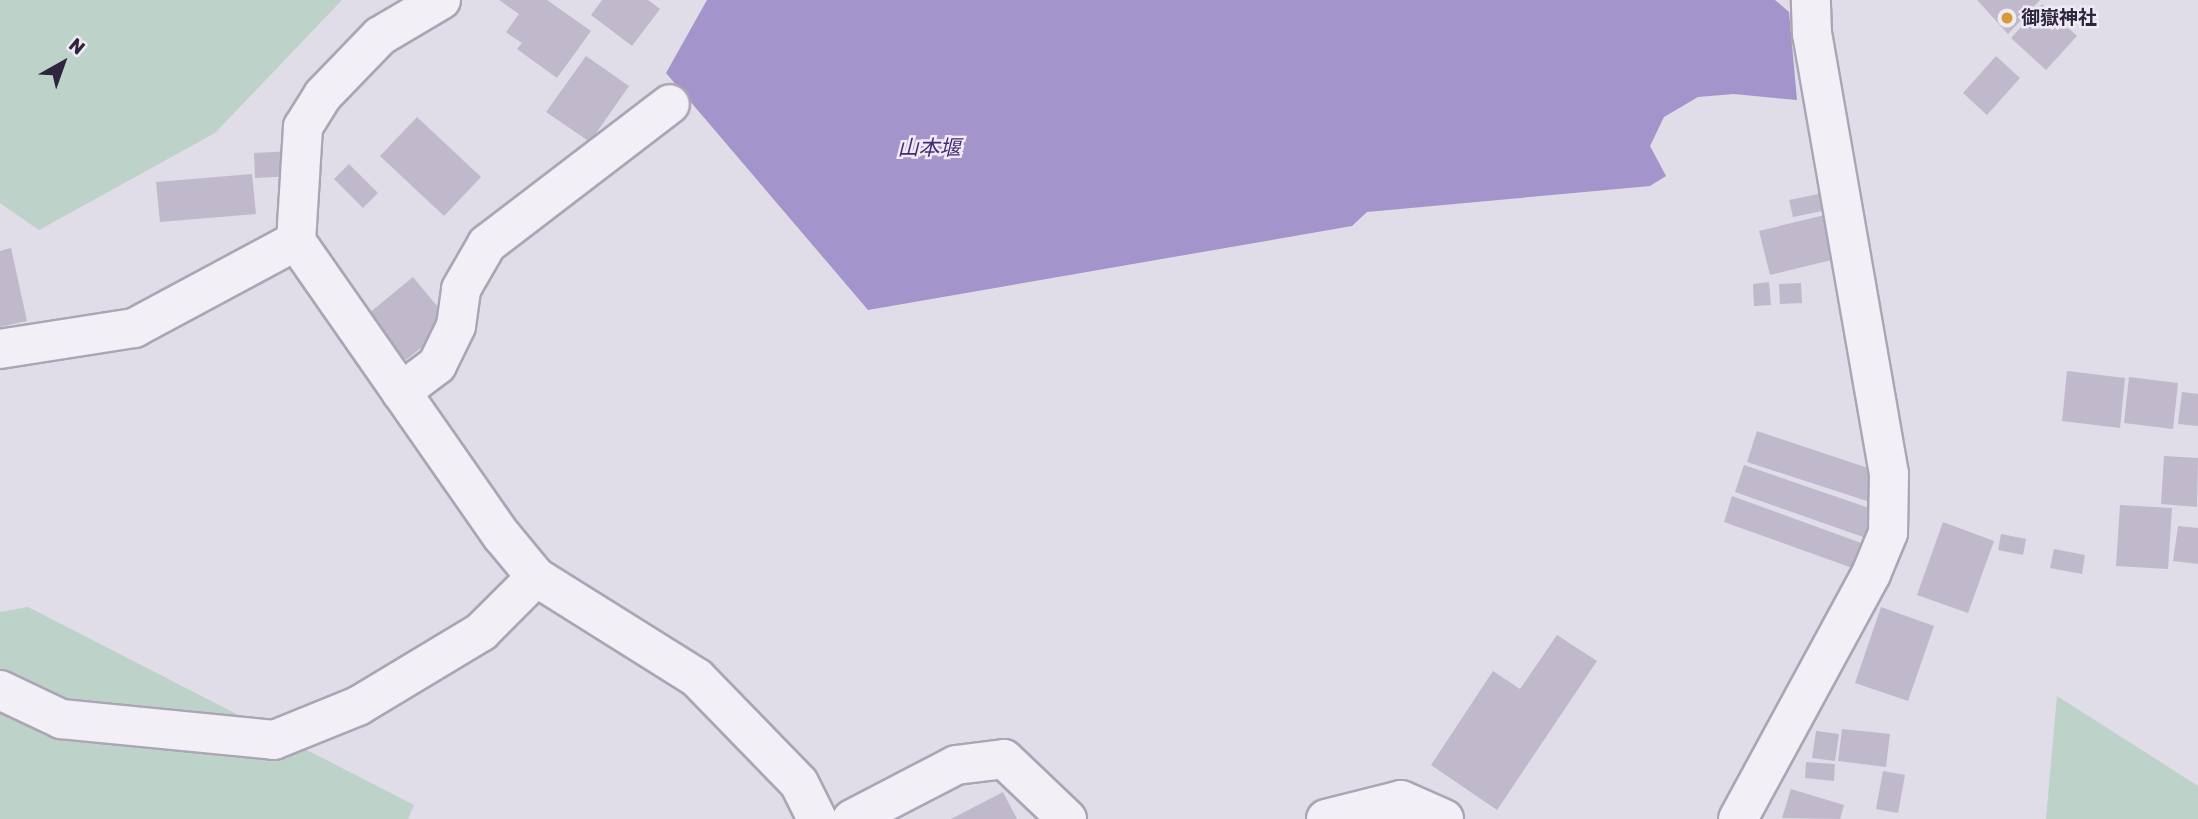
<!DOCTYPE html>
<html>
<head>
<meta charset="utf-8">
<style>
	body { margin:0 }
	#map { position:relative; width:2198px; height:819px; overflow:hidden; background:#e0dce8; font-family:Rubik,"Noto Sans JP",sans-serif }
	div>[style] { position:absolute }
	.green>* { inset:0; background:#bdd2c8 }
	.water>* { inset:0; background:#a394cb }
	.building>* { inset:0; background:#c0b9cb }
	.roads { filter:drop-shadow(2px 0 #aba5b5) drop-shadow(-2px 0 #aba5b5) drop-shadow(0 2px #aba5b5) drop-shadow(0 -2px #aba5b5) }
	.minor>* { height:38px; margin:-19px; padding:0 19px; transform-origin:19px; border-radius:19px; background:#f2eff6 }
	.dots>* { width:19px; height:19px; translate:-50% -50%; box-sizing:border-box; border:4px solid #efebf5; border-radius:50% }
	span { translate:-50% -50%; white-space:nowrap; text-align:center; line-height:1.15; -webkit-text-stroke:5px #efebf5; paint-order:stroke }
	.poi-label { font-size:19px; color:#2f253f; font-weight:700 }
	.left { translate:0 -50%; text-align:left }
	.water-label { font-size:21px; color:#442c75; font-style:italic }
	.north { position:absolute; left:28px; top:28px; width:70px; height:70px; -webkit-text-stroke:5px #efebf5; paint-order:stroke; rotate:40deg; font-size:19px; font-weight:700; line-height:28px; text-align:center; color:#2f253f }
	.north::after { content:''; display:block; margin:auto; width:24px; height:32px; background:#2f253f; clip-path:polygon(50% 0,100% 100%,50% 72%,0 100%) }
</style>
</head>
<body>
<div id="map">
	<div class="green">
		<i style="clip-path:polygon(0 0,342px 0,215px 133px,39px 230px,0 203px)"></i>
		<i style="clip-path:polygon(28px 607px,414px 805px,408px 819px,0 819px,0 612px)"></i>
		<i style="clip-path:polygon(2057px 696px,2198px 786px,2198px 819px,2046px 819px)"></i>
	</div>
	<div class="water">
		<i style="clip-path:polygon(707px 0,1775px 0,1789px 12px,1797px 100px,1734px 94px,1698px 97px,1664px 117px,1650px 146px,1666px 176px,1650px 186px,1367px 212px,1352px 226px,868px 310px,666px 73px)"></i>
	</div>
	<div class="building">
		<i style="clip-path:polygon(499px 0,547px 0,591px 31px,557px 78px,517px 49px,522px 43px,506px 32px,519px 14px)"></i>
		<i style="clip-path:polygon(602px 0,648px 0,660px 9px,632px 46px,591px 15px)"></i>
		<i style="clip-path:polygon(1977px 0,2040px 0,2008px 34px)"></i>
		<i style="clip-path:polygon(2042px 4px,2077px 36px,2046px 70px,2011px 38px)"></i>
		<i style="clip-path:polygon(586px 56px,629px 86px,590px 142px,546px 112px)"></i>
		<i style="clip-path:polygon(1996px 56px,2020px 78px,1987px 115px,1963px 93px)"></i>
		<i style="clip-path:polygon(417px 117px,481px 177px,444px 216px,380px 156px)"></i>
		<i style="clip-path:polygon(292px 151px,294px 176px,255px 178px,254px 153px)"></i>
		<i style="clip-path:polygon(349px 164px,378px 193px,363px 208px,334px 179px)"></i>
		<i style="clip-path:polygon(252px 174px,256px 214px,160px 222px,156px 182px)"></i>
		<i style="clip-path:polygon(1828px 192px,1832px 209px,1793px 217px,1789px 200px)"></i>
		<i style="clip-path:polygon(1837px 212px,1848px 256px,1770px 275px,1759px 231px)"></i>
		<i style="clip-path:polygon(11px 248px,27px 321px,0 327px,0 251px)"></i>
		<i style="clip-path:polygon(413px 277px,451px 323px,406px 360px,368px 314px)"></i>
		<i style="clip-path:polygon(1769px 282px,1771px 305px,1754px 306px,1753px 284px)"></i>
		<i style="clip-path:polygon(1801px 283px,1802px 303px,1780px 304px,1779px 284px)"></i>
		<i style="clip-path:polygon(2067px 371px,2125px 378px,2120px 428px,2062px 421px)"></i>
		<i style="clip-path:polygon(2129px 377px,2178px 383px,2173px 429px,2124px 423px)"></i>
		<i style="clip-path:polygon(2182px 392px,2198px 394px,2198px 426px,2178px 424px)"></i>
		<i style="clip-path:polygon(1757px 431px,1880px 472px,1870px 502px,1747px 462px)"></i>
		<i style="clip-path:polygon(2164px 456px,2198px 458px,2197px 507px,2161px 504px)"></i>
		<i style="clip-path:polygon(1744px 465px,1875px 510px,1866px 538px,1735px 492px)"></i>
		<i style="clip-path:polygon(1732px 496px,1864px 544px,1855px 569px,1724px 522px)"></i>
		<i style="clip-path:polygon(2120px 505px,2172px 508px,2168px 569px,2116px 566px)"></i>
		<i style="clip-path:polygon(1943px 522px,1994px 541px,1968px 613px,1917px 595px)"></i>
		<i style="clip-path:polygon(2178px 526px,2198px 528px,2198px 564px,2173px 561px)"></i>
		<i style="clip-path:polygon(2001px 534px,2026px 539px,2023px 555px,1998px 550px)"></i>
		<i style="clip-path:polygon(2054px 549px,2085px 555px,2082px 574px,2050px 568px)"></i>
		<i style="clip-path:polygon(1881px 607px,1934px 626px,1908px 701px,1855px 683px)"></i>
		<i style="clip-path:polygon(1557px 635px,1597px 661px,1497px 810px,1431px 765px,1493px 671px,1520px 689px)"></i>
		<i style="clip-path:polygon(1842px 729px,1890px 734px,1886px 767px,1838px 761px)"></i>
		<i style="clip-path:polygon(1816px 731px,1839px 734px,1835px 761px,1812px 758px)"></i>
		<i style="clip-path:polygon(1806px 762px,1835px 764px,1834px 781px,1805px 778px)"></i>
		<i style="clip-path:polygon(1883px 771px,1905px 775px,1898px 813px,1876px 809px)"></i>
		<i style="clip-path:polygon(1791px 789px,1844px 805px,1840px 819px,1782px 818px)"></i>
		<i style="clip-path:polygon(1003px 792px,1017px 819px,951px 819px)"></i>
	</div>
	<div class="roads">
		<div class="minor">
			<i style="left:441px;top:0;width:71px;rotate:149.5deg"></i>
			<i style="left:380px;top:36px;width:82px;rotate:134deg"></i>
			<i style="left:323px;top:95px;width:38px;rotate:122deg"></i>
			<i style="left:303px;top:127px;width:114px;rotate:93.5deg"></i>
			<i style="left:296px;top:241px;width:360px;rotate:55.1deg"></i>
			<i style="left:502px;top:536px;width:53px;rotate:50.3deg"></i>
			<i style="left:536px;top:577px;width:190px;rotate:32.1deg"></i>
			<i style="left:697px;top:678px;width:146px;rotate:45.8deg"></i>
			<i style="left:799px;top:783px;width:40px;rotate:63.4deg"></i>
			<i style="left:0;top:349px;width:136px;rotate:-8.9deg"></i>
			<i style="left:134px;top:328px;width:184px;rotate:-28.2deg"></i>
			<i style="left:401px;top:392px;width:45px;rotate:-36.9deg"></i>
			<i style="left:437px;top:365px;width:43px;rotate:-64deg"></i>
			<i style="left:456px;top:326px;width:37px;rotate:-82deg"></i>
			<i style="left:461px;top:289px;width:52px;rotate:-60deg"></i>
			<i style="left:487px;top:244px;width:230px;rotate:-37.4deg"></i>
			<i style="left:0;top:690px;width:68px;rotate:25.4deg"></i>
			<i style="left:61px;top:719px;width:214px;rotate:5.6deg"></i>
			<i style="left:274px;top:740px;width:91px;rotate:-22deg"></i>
			<i style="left:358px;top:706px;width:144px;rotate:-31deg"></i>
			<i style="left:481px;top:632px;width:78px;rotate:-45deg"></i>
			<i style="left:852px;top:819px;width:117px;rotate:-27.4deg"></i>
			<i style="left:956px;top:765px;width:48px;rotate:-7.1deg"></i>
			<i style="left:1004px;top:759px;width:87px;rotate:43.6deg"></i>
			<i style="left:1326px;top:819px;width:77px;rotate:-14.2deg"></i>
			<i style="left:1401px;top:800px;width:47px;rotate:23.8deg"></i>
			<i style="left:1738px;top:819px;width:279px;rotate:-61.5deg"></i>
			<i style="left:1871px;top:574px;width:44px;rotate:-67.5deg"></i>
			<i style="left:1888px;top:533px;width:59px;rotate:-89deg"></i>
			<i style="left:1889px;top:474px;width:447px;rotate:-99.9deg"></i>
			<i style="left:1812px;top:34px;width:34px;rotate:-92deg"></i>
		</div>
	</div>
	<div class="dots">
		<i style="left:2007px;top:18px;background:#d89a36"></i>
	</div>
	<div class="poi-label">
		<span class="left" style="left:2021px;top:18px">御嶽神社</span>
	</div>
	<div class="water-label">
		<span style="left:929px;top:148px">山本堰</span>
	</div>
	<div class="north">N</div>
</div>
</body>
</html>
